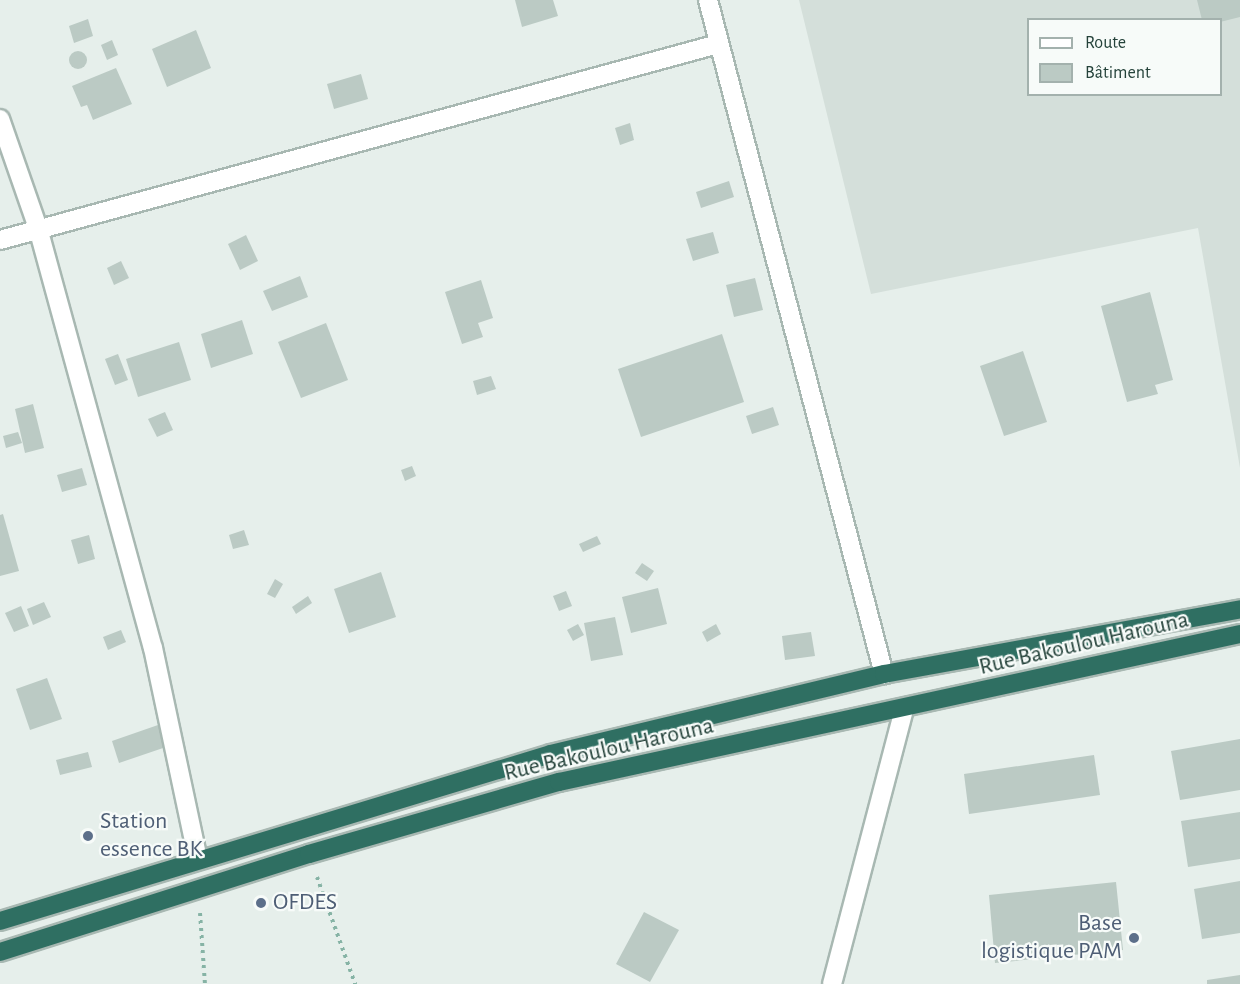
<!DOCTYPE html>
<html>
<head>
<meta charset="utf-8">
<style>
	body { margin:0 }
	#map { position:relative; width:1240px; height:984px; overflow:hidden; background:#e6efeb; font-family:"Alegreya Sans",sans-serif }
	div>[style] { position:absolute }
	.built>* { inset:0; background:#d4dfda }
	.building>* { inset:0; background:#bbcac4 }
	.round { border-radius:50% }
	.path>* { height:4px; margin-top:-2px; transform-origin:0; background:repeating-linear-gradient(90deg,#86b3a5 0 3px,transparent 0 7.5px) }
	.roads { filter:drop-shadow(2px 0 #a8b8b2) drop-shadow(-2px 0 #a8b8b2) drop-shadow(0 2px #a8b8b2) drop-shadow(0 -2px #a8b8b2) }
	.street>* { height:18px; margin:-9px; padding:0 9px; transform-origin:9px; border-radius:9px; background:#fff }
	.secondary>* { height:18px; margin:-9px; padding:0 9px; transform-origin:9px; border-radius:9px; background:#fff }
	.highway>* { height:18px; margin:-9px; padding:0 9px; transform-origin:9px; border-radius:9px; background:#2f6f62 }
	.dots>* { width:16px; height:16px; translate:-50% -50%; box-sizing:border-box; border:3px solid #f7fbf9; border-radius:50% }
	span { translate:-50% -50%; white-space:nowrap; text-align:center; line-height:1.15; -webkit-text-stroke:4.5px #f7fbf9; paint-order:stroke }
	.street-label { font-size:24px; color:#24423a }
	.service-label { font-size:24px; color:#4e5e75 }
	.left { translate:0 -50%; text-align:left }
	.right { translate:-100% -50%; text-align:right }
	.legend { position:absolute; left:1027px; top:18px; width:195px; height:78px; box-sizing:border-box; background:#f7fbf9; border:2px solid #a3b1ad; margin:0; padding:8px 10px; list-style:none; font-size:18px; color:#24423a }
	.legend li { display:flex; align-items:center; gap:12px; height:30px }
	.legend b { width:30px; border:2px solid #a3b1ad }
</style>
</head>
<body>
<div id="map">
	<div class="built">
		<i style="clip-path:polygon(evenodd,799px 0,1240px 0,1240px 468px,1198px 228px,871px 294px,799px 0,1028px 20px,1220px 20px,1220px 94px,1028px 94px,1028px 20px)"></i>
	</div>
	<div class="building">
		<i style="clip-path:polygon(515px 0,553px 0,558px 16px,522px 27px)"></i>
		<i style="clip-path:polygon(1197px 0,1240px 0,1240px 17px,1220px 22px,1202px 20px)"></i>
		<i style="clip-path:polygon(88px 19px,93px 36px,74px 43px,69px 26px)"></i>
		<i style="clip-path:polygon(196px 30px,211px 68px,167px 87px,152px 49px)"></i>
		<i style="clip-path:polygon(112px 40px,118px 55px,107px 60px,101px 45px)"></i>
		<i class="round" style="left:69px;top:51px;width:18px;height:18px"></i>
		<i style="clip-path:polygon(116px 68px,132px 104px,93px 120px,87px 105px,81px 107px,72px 86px)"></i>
		<i style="clip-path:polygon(361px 74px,368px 99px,334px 109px,327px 84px)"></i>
		<i style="clip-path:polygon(630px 123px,634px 140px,620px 145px,615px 128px)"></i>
		<i style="clip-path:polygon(729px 181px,734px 197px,701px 208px,696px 192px)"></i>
		<i style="clip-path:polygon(713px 232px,719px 253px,693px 261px,686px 239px)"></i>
		<i style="clip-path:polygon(246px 235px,258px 261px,240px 270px,228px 244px)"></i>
		<i style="clip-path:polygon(121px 261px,129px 278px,114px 285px,107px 268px)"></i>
		<i style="clip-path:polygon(300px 276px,308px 297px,272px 311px,263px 291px)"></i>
		<i style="clip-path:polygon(755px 278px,763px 310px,734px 317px,726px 285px)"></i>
		<i style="clip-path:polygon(481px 280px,493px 318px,478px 323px,483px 337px,462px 344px,445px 292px)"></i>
		<i style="clip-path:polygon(1150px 292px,1173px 380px,1155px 385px,1158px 394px,1127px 402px,1101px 306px)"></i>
		<i style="clip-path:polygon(242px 320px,253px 354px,211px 368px,201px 334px)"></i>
		<i style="clip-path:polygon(326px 323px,348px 380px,301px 398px,278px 342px)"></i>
		<i style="clip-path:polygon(722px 334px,744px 402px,641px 437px,618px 369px)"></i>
		<i style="clip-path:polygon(179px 342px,191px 380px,138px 397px,126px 359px)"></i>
		<i style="clip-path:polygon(1023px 351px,1047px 422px,1004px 436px,980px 366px)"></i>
		<i style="clip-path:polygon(118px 354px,128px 380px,115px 385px,105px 359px)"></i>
		<i style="clip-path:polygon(491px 376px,496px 389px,477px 395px,473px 381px)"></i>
		<i style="clip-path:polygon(33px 404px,44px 448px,25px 453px,15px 409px)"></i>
		<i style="clip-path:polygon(773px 407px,779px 425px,752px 434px,746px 416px)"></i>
		<i style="clip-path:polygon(165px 412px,173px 430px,157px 437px,148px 419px)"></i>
		<i style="clip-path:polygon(18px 432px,22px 443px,6px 448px,3px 436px)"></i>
		<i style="clip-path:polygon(412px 466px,416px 476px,405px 481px,401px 470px)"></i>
		<i style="clip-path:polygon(82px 468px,87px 485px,62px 492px,57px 475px)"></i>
		<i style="clip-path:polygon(3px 514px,19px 571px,0 576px,0 515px)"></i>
		<i style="clip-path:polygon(244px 530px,249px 545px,233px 549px,229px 535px)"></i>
		<i style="clip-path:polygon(89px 535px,95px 559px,78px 564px,71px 540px)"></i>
		<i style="clip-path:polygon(597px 536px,601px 544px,583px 552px,579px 544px)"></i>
		<i style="clip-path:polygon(642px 563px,654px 571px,647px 581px,635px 573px)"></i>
		<i style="clip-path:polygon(381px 572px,396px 617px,349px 633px,334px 589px)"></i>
		<i style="clip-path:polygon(275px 579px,283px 584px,275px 598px,267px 594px)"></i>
		<i style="clip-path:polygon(658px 588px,667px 624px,631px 633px,622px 597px)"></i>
		<i style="clip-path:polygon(566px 591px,572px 606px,559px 611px,553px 596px)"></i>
		<i style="clip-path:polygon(308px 596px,312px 603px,296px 614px,292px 607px)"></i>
		<i style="clip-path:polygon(44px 602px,51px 617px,33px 625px,27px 609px)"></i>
		<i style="clip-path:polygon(21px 606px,29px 626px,14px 632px,5px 613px)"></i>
		<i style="clip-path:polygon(615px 617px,623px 655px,591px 661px,584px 623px)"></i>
		<i style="clip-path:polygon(578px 624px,584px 635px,573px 641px,567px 630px)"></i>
		<i style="clip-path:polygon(716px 624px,721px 634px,707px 642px,702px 632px)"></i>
		<i style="clip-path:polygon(121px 630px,126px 642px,108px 650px,103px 637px)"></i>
		<i style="clip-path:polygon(811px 632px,815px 656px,785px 660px,782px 636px)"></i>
		<i style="clip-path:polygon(47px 678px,62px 719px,30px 730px,16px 689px)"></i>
		<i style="clip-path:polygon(158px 725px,166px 747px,119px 763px,112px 741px)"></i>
		<i style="clip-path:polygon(1240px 739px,1240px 790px,1180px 800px,1171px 751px)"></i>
		<i style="clip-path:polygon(88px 752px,92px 767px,60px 775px,56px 760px)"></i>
		<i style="clip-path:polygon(1094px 755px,1100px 795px,969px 814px,964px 774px)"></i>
		<i style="clip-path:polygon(1240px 812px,1240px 859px,1188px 867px,1181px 821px)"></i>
		<i style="clip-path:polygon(1240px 881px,1240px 933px,1202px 939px,1194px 889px)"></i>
		<i style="clip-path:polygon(1116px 882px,1123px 950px,995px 963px,989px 895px)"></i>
		<i style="clip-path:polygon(644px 912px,679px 930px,650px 982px,616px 964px)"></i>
		<i style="clip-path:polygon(1240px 975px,1240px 984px,1207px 984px,1207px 980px)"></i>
	</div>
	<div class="path">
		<i style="left:317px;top:877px;width:114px;rotate:70.4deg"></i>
		<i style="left:200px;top:913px;width:71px;rotate:86deg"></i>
	</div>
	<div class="roads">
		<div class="street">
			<i style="left:708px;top:0;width:697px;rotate:75.37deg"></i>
			<i style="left:0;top:119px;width:115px;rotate:70.8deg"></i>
			<i style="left:38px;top:228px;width:435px;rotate:74.7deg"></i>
			<i style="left:153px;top:648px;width:216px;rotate:78deg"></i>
			<i style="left:0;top:240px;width:744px;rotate:-15.27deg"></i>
		</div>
		<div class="secondary">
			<i style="left:832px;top:984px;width:284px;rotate:-75.3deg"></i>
		</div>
		<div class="highway">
			<i style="left:0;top:921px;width:576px;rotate:-16.86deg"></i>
			<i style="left:551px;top:754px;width:342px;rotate:-13.5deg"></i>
			<i style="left:884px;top:674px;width:362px;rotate:-10.3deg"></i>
			<i style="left:0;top:952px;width:324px;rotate:-17.6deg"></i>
			<i style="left:309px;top:854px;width:260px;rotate:-16.1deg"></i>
			<i style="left:559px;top:782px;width:697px;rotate:-12.26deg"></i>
		</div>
	</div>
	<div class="dots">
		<i style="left:88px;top:836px;background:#5c6f8a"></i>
		<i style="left:261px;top:903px;background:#5c6f8a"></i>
		<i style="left:1134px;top:938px;background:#5c6f8a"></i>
	</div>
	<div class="street-label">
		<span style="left:1084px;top:644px;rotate:-13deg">Rue Bakoulou Harouna</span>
		<span style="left:609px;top:750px;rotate:-13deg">Rue Bakoulou Harouna</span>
	</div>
	<div class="service-label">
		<span class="left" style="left:100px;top:836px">Station<br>essence BK</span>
		<span class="left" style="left:273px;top:903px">OFDES</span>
		<span class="right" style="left:1122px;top:938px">Base<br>logistique PAM</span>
	</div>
	<ul class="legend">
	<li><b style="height:8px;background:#fff"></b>Route</li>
	<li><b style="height:16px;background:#bbcac4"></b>Bâtiment</li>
	</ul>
</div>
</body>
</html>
